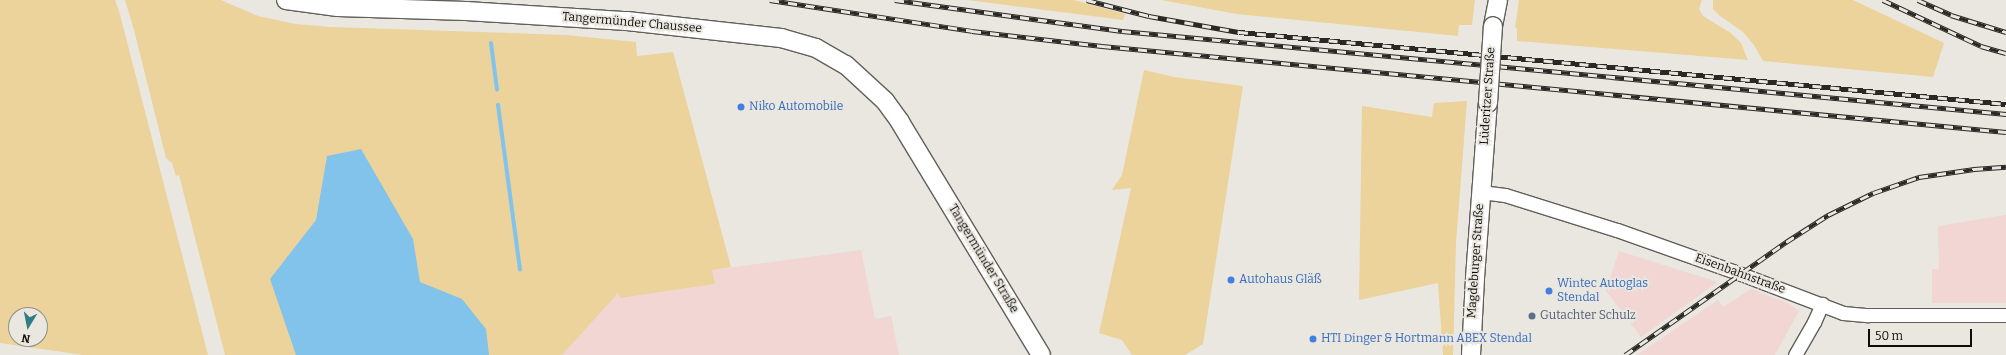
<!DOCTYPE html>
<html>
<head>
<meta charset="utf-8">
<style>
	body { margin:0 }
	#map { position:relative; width:2006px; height:355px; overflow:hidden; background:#eae7e0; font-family:Bitter,serif }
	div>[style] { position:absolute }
	.industrial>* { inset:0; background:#f1d6d3 }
	.green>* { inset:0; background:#ecd29b }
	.water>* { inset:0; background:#82c3ec }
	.stream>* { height:4px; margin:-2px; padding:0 2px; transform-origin:2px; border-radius:2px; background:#82c3ec }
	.roads { filter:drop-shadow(1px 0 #625f5a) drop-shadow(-1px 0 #625f5a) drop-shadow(0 1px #625f5a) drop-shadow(0 -1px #625f5a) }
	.street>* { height:13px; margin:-6.5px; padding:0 6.5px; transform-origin:6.5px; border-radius:6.5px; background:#fff }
	.secondary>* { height:18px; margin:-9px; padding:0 9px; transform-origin:9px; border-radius:9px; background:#fff }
	.rail>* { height:4.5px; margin-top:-2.25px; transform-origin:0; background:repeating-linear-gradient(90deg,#eae7e0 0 9px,#292825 0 18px); box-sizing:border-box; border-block:1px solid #292825 }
	.bridges { filter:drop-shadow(1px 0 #625f5a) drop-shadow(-1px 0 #625f5a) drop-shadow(0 1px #625f5a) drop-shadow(0 -1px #625f5a) }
	.secondary-bridge>* { height:18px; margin:-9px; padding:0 9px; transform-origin:9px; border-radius:9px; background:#fff }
	.dots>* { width:11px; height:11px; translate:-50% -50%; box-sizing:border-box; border:2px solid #eae7e0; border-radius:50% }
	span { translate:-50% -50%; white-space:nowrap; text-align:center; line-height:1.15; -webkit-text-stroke:3.5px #eae7e0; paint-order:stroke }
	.street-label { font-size:12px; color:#0e0d0a }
	.shop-label { font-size:12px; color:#366cbe }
	.left { translate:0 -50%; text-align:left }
	.service-label { font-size:12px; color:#4e5e75 }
	.north { position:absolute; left:8px; top:307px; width:40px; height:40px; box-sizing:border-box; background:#eae7e0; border:1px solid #92908a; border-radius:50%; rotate:190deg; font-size:11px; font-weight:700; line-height:16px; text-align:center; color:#0e0d0a }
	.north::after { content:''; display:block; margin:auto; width:14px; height:18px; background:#337b85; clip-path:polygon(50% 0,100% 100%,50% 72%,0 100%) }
	.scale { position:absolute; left:1868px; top:329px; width:104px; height:18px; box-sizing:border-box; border:2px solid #0e0d0a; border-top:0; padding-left:5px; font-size:12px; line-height:14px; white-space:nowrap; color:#0e0d0a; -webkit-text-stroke:3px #eae7e0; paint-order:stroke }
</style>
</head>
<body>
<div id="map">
	<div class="industrial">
		<i style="clip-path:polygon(2006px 215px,2006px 303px,1932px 303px,1932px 269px,1939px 269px,1938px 226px)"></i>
		<i style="clip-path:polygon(861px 250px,875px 319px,891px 316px,899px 355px,562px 355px,618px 292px,620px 298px,714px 284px,712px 270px)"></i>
		<i style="clip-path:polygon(1619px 251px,1718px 282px,1641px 337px,1606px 291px)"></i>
		<i style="clip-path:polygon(1751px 289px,1788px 303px,1799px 311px,1775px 355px,1637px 355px,1718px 300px,1723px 307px)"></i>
	</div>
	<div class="green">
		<i style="clip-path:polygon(evenodd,0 0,115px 0,119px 11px,208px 355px,83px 355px,0 343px,0 0,16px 315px,40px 315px,40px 339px,16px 339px,16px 315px)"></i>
		<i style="clip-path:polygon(125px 0,221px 0,258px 16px,296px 24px,331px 27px,566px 35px,636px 42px,637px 56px,673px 52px,731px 267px,712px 270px,715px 284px,620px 298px,618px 293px,562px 355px,225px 355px,179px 175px,176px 176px,172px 163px,166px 158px,134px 30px)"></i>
		<i style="clip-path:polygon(967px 0,1074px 0,1125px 14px,1123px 20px)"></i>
		<i style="clip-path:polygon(1161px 0,1475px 0,1472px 25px,1459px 25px,1458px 36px,1237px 14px)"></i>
		<i style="clip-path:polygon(1519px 0,1702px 0,1699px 9px,1703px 16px,1731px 33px,1741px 43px,1748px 60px,1517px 41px,1517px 28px,1515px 28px)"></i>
		<i style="clip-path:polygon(1713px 0,1853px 0,1944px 43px,1933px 77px,1763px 61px,1754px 45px,1743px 32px,1720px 16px,1713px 9px)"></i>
		<i style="clip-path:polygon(1144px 70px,1174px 77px,1243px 86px,1203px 344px,1185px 355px,1132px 355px,1122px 340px,1099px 333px,1131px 188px,1112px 190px,1122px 175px)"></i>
		<i style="clip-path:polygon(1467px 101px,1456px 243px,1453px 355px,1443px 355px,1438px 283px,1359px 300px,1362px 106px,1432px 117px,1434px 103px)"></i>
	</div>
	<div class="water">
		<i style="clip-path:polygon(361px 149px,413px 239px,420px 282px,462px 299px,486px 329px,489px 355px,296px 355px,270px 279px,316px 220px,327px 156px)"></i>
	</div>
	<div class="stream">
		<i style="left:491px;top:43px;width:47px;rotate:82.7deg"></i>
		<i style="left:498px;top:105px;width:166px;rotate:82.4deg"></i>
	</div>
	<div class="roads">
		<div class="street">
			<i style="left:1481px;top:192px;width:24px;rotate:7deg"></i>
			<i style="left:1505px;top:195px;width:117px;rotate:17.4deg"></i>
			<i style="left:1617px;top:230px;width:132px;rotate:19.5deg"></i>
			<i style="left:1741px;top:274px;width:109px;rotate:20.9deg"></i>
			<i style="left:1843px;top:313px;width:25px;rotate:5deg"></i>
			<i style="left:1868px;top:315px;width:138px"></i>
			<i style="left:1795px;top:355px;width:38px;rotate:-60deg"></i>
			<i style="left:1814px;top:322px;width:20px;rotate:-66deg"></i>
		</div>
		<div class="secondary">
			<i style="left:286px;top:0;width:52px;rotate:7.7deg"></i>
			<i style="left:338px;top:7px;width:128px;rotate:1.8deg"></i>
			<i style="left:466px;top:11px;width:161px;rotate:3.6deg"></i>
			<i style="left:627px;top:21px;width:155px;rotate:6.3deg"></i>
			<i style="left:781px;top:38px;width:36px;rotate:16deg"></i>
			<i style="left:816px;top:48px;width:34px;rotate:30deg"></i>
			<i style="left:846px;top:65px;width:53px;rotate:42.7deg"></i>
			<i style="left:885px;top:101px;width:26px;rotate:54deg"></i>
			<i style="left:900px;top:122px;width:272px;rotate:58.8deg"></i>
			<i style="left:1493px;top:26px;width:26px;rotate:-79deg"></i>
			<i style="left:1471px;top:355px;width:77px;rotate:-87deg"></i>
			<i style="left:1475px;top:278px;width:175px;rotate:-85.8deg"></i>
		</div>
	</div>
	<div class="rail">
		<i style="left:770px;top:0;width:204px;rotate:8.7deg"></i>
		<i style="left:972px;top:31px;width:131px;rotate:6.6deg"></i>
		<i style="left:1102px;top:46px;width:908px;rotate:5.43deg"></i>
		<i style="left:895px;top:0;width:229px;rotate:7.8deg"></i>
		<i style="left:1122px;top:31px;width:888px;rotate:5.36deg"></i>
		<i style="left:1087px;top:0;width:64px;rotate:14.5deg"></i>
		<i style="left:1149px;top:16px;width:91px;rotate:10.1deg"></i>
		<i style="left:1239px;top:32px;width:770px;rotate:5.36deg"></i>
		<i style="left:1883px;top:0;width:108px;rotate:25.1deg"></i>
		<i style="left:1981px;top:46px;width:26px;rotate:16deg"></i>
		<i style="left:1918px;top:0;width:36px;rotate:24deg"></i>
		<i style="left:1951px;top:15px;width:58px;rotate:17.2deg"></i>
		<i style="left:1625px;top:355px;width:197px;rotate:-35.1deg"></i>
		<i style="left:1786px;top:242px;width:50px;rotate:-32.7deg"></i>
		<i style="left:1828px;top:215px;width:50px;rotate:-26.1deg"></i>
		<i style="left:1873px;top:193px;width:49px;rotate:-19.2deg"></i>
		<i style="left:1919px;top:177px;width:56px;rotate:-8.3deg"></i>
		<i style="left:1974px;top:169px;width:32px;rotate:-4deg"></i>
	</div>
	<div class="bridges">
		<div class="secondary-bridge">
			<i style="left:1488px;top:103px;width:77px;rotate:-86.3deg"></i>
		</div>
	</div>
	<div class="dots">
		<i style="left:741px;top:107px;background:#3f7fe0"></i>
		<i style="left:1231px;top:280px;background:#3f7fe0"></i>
		<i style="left:1549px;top:291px;background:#3f7fe0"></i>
		<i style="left:1532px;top:316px;background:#5c6f8a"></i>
		<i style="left:1313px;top:339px;background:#3f7fe0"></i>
	</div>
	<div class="street-label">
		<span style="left:632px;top:23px;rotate:5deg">Tangermünder Chaussee</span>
		<span style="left:1488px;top:96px;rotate:-86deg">Lüderitzer Straße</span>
		<span style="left:983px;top:259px;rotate:59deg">Tangermünder Straße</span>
		<span style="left:1476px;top:261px;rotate:-86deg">Magdeburger Straße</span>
		<span style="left:1740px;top:274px;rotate:20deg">Eisenbahnstraße</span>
	</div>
	<div class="shop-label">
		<span class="left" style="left:749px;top:107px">Niko Automobile</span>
		<span class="left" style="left:1239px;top:280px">Autohaus Gläß</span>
		<span class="left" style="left:1557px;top:291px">Wintec Autoglas<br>Stendal</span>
		<span class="left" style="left:1321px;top:339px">HTI Dinger &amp; Hortmann ABEX Stendal</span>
	</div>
	<div class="service-label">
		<span class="left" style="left:1540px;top:316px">Gutachter Schulz</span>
	</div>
	<div class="north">N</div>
	<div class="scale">50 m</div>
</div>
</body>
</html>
